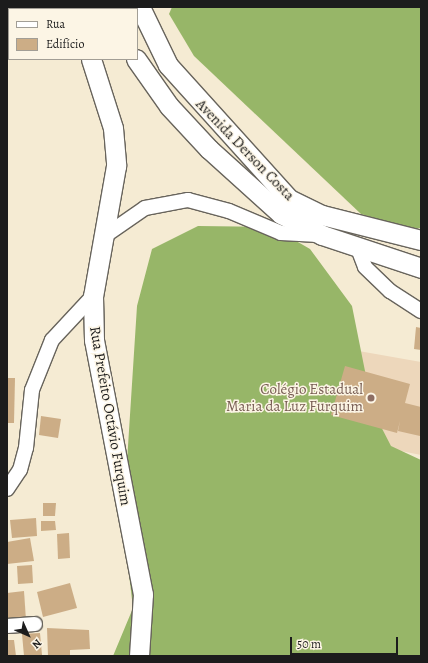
<!DOCTYPE html>
<html>
<head>
<meta charset="utf-8">
<style>
	body { margin:0 }
	#map { position:relative; width:428px; height:663px; overflow:hidden; background:#f5ebd3; font-family:Alegreya,serif }
	div>[style] { position:absolute }
	.built>* { inset:0; background:#edd7bb }
	.forest>* { inset:0; background:#97b668 }
	.river>* { height:26px; margin:-13px; padding:0 13px; transform-origin:13px; border-radius:13px; background:#689dd4 }
	.building>* { inset:0; background:#ccad86 }
	.roads { filter:drop-shadow(1px 0 #68645c) drop-shadow(-1px 0 #68645c) drop-shadow(0 1px #68645c) drop-shadow(0 -1px #68645c) }
	.street>* { height:14px; margin:-7px; padding:0 7px; transform-origin:7px; border-radius:7px; background:#fff }
	.secondary>* { height:19px; margin:-9.5px; padding:0 9.5px; transform-origin:9.5px; border-radius:9.5px; background:#fff }
	.dots>* { width:11px; height:11px; translate:-50% -50%; box-sizing:border-box; border:2px solid #fcf5e5; border-radius:50% }
	span { translate:-50% -50%; white-space:nowrap; text-align:center; line-height:1.15; -webkit-text-stroke:3px #fcf5e5; paint-order:stroke }
	.street-label { font-size:15px; color:#1c1c1c }
	.education-label { font-size:15px; color:#785e54 }
	.right { translate:-100% -50%; text-align:right }
	.frame { position:absolute; inset:0; border:8px solid #1c1c1c; pointer-events:none }
	.legend { position:absolute; left:8px; top:8px; width:130px; height:52px; box-sizing:border-box; background:#fcf5e5; border:1px solid #a29e95; margin:0; padding:5px 7px; list-style:none; font-size:12px; color:#1c1c1c }
	.legend li { display:flex; align-items:center; gap:8px; height:20px }
	.legend b { width:20px; border:1px solid #a29e95 }
	.north { position:absolute; left:8px; top:615px; width:40px; height:40px; -webkit-text-stroke:3px #fcf5e5; paint-order:stroke; rotate:135deg; font-size:11px; font-weight:700; line-height:16px; text-align:center; color:#1c1c1c }
	.north::after { content:''; display:block; margin:auto; width:14px; height:18px; background:#1c1c1c; clip-path:polygon(50% 0,100% 100%,50% 72%,0 100%) }
	.scale { position:absolute; left:290px; top:637px; width:108px; height:18px; box-sizing:border-box; border:2px solid #1c1c1c; border-top:0; padding-left:5px; font-size:12px; line-height:14px; white-space:nowrap; color:#1c1c1c; -webkit-text-stroke:3px #fcf5e5; paint-order:stroke }
</style>
</head>
<body>
<div id="map">
	<div class="built">
		<i style="clip-path:polygon(336px 347px,421px 362px,421px 455px,311px 433px)"></i>
	</div>
	<div class="forest">
		<i style="clip-path:polygon(172px 7px,421px 7px,421px 228px,410px 229px,361px 214px,194px 56px,169px 14px)"></i>
		<i style="clip-path:polygon(198px 226px,272px 227px,310px 249px,352px 306px,373px 411px,391px 446px,421px 460px,421px 656px,113px 656px,133px 608px,123px 524px,137px 306px,152px 249px)"></i>
	</div>
	<div class="river">
		<i style="left:7px;top:9px;width:2px"></i>
	</div>
	<div class="building">
		<i style="clip-path:polygon(416px 327px,421px 328px,421px 350px,414px 349px)"></i>
		<i style="clip-path:polygon(345px 366px,410px 384px,405px 403px,421px 407px,420px 436px,398px 431px,400px 421px,397px 433px,331px 415px)"></i>
		<i style="clip-path:polygon(7px 378px,15px 378px,14px 423px,7px 423px)"></i>
		<i style="clip-path:polygon(41px 416px,61px 419px,58px 438px,39px 435px)"></i>
		<i style="clip-path:polygon(43px 503px,56px 503px,55px 516px,43px 516px)"></i>
		<i style="clip-path:polygon(36px 518px,37px 536px,12px 538px,10px 520px)"></i>
		<i style="clip-path:polygon(41px 521px,55px 521px,56px 530px,41px 531px)"></i>
		<i style="clip-path:polygon(69px 533px,70px 558px,58px 559px,57px 534px)"></i>
		<i style="clip-path:polygon(30px 538px,34px 561px,7px 564px,7px 542px)"></i>
		<i style="clip-path:polygon(32px 565px,33px 583px,18px 584px,17px 566px)"></i>
		<i style="clip-path:polygon(70px 583px,77px 608px,43px 617px,37px 592px)"></i>
		<i style="clip-path:polygon(24px 591px,26px 620px,7px 622px,7px 593px)"></i>
		<i style="clip-path:polygon(47px 628px,89px 630px,90px 649px,70px 650px,70px 656px,48px 656px)"></i>
		<i style="clip-path:polygon(40px 633px,42px 655px,24px 656px,22px 634px)"></i>
		<i style="clip-path:polygon(7px 640px,14px 640px,16px 656px,7px 656px)"></i>
	</div>
	<div class="roads">
		<div class="street">
			<i style="left:106px;top:235px;width:47px;rotate:-34.7deg"></i>
			<i style="left:145px;top:208px;width:44px;rotate:-10.5deg"></i>
			<i style="left:188px;top:200px;width:42px;rotate:15deg"></i>
			<i style="left:229px;top:211px;width:56px;rotate:22.9deg"></i>
			<i style="left:281px;top:233px;width:37px;rotate:3deg"></i>
			<i style="left:357px;top:246px;width:22px;rotate:69deg"></i>
			<i style="left:365px;top:267px;width:35px;rotate:44deg"></i>
			<i style="left:390px;top:291px;width:37px;rotate:33deg"></i>
			<i style="left:7px;top:489px;width:23px;rotate:-56deg"></i>
			<i style="left:20px;top:470px;width:23px;rotate:-75deg"></i>
			<i style="left:26px;top:448px;width:58px;rotate:-84.1deg"></i>
			<i style="left:32px;top:390px;width:54px;rotate:-68.2deg"></i>
			<i style="left:52px;top:340px;width:60px;rotate:-47deg"></i>
			<i style="left:7px;top:626px;width:28px;rotate:-4deg"></i>
		</div>
		<div class="secondary">
			<i style="left:70px;top:7px;width:2px;rotate:63deg"></i>
			<i style="left:108px;top:7px;width:2px;rotate:63deg"></i>
			<i style="left:140px;top:7px;width:64px;rotate:64.2deg"></i>
			<i style="left:168px;top:65px;width:181px;rotate:47.9deg"></i>
			<i style="left:289px;top:199px;width:37px;rotate:26deg"></i>
			<i style="left:322px;top:215px;width:102px;rotate:14.2deg"></i>
			<i style="left:91px;top:59px;width:72px;rotate:72.3deg"></i>
			<i style="left:113px;top:128px;width:38px;rotate:85deg"></i>
			<i style="left:116px;top:166px;width:132px;rotate:100deg"></i>
			<i style="left:93px;top:296px;width:44px;rotate:88.7deg"></i>
			<i style="left:94px;top:340px;width:259px;rotate:79.1deg"></i>
			<i style="left:143px;top:594px;width:62px;rotate:93.7deg"></i>
			<i style="left:136px;top:59px;width:57px;rotate:54.9deg"></i>
			<i style="left:169px;top:106px;width:59px;rotate:47.1deg"></i>
			<i style="left:209px;top:149px;width:97px;rotate:42.1deg"></i>
			<i style="left:281px;top:214px;width:46px;rotate:27.1deg"></i>
			<i style="left:322px;top:235px;width:104px;rotate:18.4deg"></i>
		</div>
	</div>
	<div class="dots">
		<i style="left:371px;top:398px;background:#8d6e63"></i>
	</div>
	<div class="street-label">
		<span style="left:245px;top:150px;rotate:46deg">Avenida Derson Costa</span>
		<span style="left:110px;top:416px;rotate:80deg">Rua Prefeito Octávio Furquim</span>
	</div>
	<div class="education-label">
		<span class="right" style="left:363px;top:398px">Colégio Estadual<br>Maria da Luz Furquim</span>
	</div>
	<div class="frame"></div>
	<ul class="legend">
	<li><b style="height:5px;background:#fff"></b>Rua</li>
	<li><b style="height:11px;background:#ccad86"></b>Edifício</li>
	</ul>
	<div class="north">N</div>
	<div class="scale">50 m</div>
</div>
</body>
</html>
